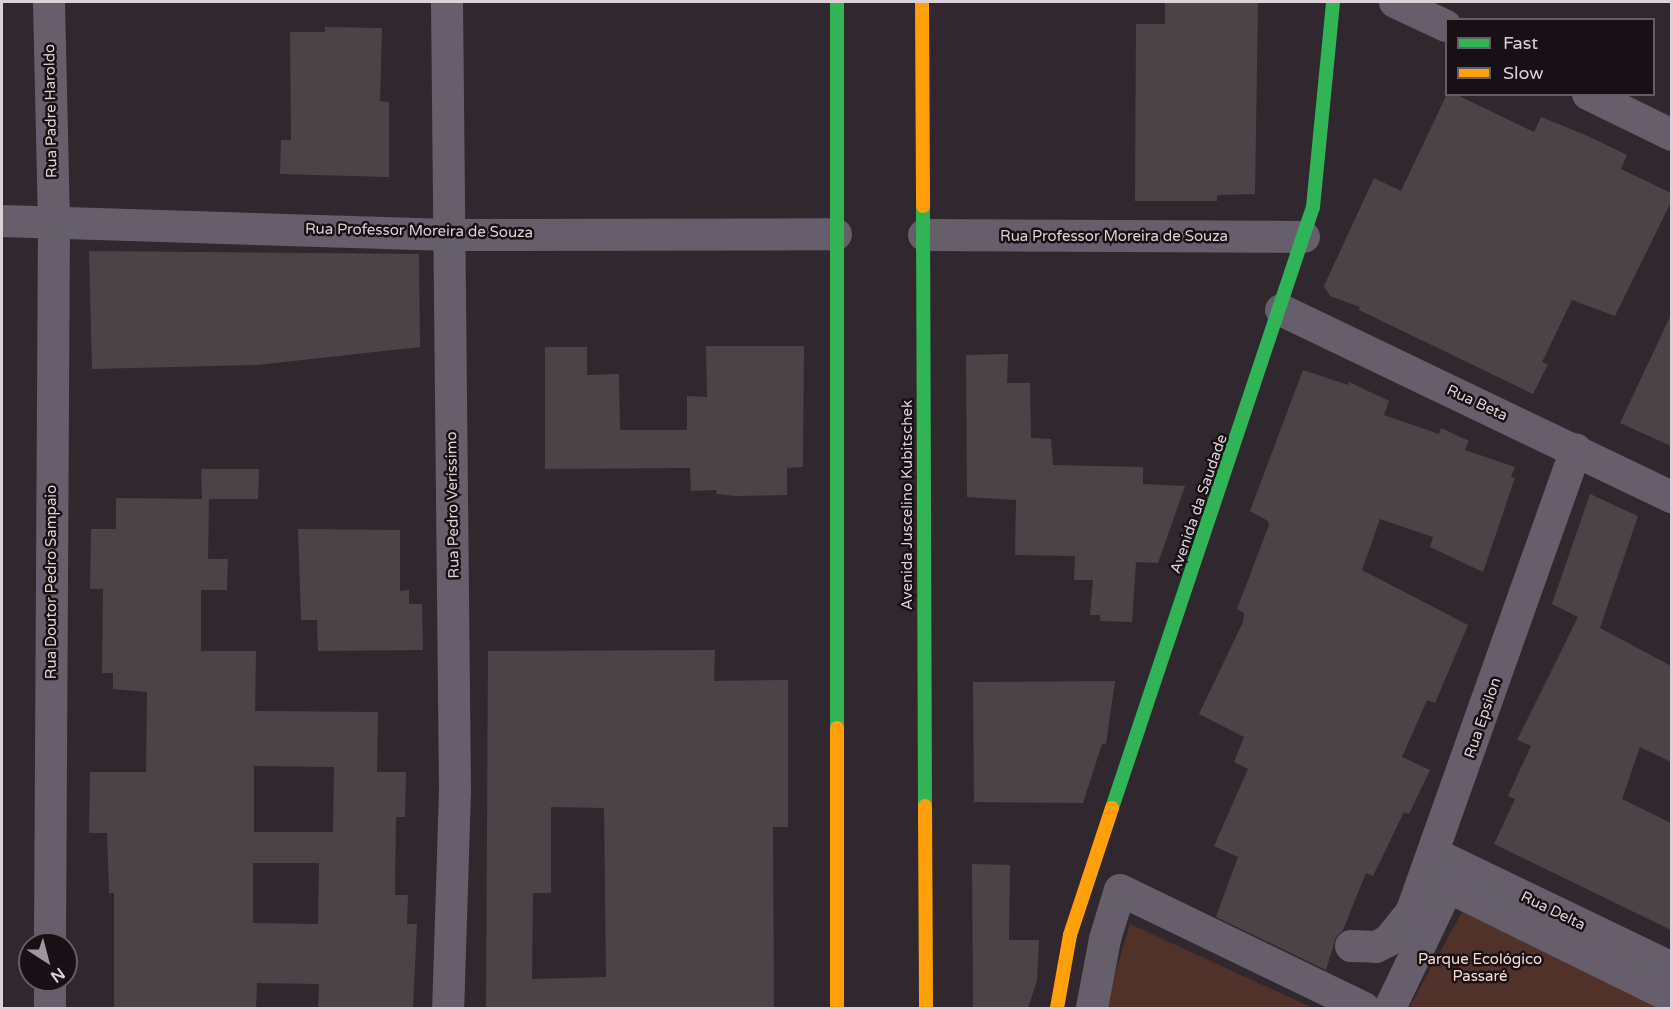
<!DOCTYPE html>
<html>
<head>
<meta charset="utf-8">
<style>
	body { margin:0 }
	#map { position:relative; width:1673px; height:1010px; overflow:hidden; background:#30282e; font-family:"Varela Round",sans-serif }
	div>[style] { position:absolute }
	.green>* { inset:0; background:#50322b }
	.building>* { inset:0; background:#4b4447 }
	.street>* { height:32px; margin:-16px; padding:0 16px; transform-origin:16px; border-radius:16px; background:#665f6b }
	.fast>* { height:14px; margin:-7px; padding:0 7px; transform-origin:7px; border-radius:7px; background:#30b455 }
	.slow>* { height:14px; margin:-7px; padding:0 7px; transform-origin:7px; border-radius:7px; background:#ff9f0a }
	span { translate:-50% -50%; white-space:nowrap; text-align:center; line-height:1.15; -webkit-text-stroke:5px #171015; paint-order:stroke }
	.street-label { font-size:15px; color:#dbd1d7 }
	.park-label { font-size:15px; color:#fcdad0 }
	.frame { position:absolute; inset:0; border:3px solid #dbd1d7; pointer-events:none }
	.legend { position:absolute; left:1445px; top:18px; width:210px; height:78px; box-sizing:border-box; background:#171015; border:2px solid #655d63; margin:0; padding:8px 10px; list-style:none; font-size:18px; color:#dbd1d7 }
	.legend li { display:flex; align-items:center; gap:12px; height:30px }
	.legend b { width:30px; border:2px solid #655d63 }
	.north { position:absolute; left:18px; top:932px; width:60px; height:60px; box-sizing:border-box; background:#171015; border:2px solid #655d63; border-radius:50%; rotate:144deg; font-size:16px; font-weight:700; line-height:24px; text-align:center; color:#dbd1d7 }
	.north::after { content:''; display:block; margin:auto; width:21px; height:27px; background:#9f969c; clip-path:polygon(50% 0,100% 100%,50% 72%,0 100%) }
</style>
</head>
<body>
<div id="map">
	<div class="green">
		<i style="clip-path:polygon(1462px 912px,1659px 1008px,1409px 1008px)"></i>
		<i style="clip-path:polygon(1130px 924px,1313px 1008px,1105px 1008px)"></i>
	</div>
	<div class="building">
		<i style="clip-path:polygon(1165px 2px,1258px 2px,1255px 194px,1217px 195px,1217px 201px,1135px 201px,1136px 24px,1165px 24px)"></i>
		<i style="clip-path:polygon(325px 27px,382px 28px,380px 101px,389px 102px,389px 177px,280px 174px,281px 140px,291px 140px,290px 32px,325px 32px)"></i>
		<i style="clip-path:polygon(1447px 94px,1455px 94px,1534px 132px,1541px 117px,1588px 136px,1627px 155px,1621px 169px,1671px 193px,1671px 202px,1615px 316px,1572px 300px,1542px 362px,1548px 364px,1533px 394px,1359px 310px,1360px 307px,1330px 296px,1324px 286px,1374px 178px,1401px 191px)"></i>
		<i style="clip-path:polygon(89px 251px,419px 254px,420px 347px,257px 365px,92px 369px)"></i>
		<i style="clip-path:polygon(1671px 315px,1671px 446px,1620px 423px)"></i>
		<i style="clip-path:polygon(706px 346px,804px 346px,803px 467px,787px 468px,787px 495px,736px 496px,717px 494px,716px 490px,691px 491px,690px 468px,545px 469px,545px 347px,587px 347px,587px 375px,619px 374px,620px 430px,687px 430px,687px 396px,707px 397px)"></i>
		<i style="clip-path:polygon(1008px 354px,1007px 383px,1030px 383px,1031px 438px,1051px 439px,1053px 465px,1143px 467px,1143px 484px,1185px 486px,1158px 563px,1136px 562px,1132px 622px,1100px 621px,1100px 615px,1090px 615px,1093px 580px,1074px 580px,1075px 556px,1015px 555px,1016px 500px,967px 497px,966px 355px)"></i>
		<i style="clip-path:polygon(1303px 370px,1348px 385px,1349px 382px,1389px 401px,1384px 415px,1439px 434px,1441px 428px,1469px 441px,1465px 450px,1515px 467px,1511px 477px,1515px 478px,1483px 572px,1430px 547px,1433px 537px,1380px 519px,1362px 570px,1468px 625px,1435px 703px,1427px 700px,1402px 757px,1430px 770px,1409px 814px,1404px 812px,1373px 876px,1366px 873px,1343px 930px,1336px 937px,1326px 970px,1216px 917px,1238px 857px,1214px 846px,1248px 769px,1234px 762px,1244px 737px,1199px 714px,1243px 622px,1244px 613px,1237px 609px,1269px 525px,1268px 521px,1250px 511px)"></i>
		<i style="clip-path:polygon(evenodd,201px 469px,259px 469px,258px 499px,209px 499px,208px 559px,228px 559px,227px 590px,201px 590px,201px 651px,256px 651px,255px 711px,378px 712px,377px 772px,406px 772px,405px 817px,396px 817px,395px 895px,408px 895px,407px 924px,417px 924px,413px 1008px,318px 1008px,319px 984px,257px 983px,256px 1008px,114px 1008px,114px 893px,109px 893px,107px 833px,89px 833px,90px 772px,146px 772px,147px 692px,113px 689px,113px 673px,102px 673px,103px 589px,90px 589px,91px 529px,116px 529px,116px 498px,202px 499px,201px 469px,254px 766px,334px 767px,333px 832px,254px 832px,254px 766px,201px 469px,253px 863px,319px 863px,318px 924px,253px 923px,253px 863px)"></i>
		<i style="clip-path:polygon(1590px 494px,1638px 516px,1600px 628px,1671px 666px,1671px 762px,1640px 747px,1622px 799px,1671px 823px,1671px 930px,1494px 844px,1515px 799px,1508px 796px,1531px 746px,1517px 740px,1578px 617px,1552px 604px)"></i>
		<i style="clip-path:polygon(298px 529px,400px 530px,400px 591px,409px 590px,409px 604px,422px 604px,423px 650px,318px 651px,317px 620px,301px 620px)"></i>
		<i style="clip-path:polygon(evenodd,715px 650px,714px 681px,788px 680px,788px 827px,773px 827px,774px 1007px,486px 1008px,488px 651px,715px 650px,551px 807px,604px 808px,606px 977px,532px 979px,533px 893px,551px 893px,551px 807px)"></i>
		<i style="clip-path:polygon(1115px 681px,1106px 744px,1102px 744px,1083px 803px,974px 802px,973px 682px)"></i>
		<i style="clip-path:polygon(972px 864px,1010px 865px,1009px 940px,1039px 940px,1037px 980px,1028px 1008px,973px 1008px)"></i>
	</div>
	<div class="street">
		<i style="left:49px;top:2px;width:219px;rotate:88.7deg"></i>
		<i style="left:54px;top:221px;width:723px;rotate:90.32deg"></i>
		<i style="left:447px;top:2px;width:789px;rotate:89.42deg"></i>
		<i style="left:455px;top:791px;width:217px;rotate:91.8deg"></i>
		<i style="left:1395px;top:2px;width:56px;rotate:25.2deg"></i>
		<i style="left:1588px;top:94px;width:93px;rotate:26deg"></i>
		<i style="left:2px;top:221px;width:448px;rotate:1.8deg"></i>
		<i style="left:450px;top:235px;width:386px;rotate:-0.1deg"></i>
		<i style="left:924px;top:235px;width:380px;rotate:0.3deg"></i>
		<i style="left:1281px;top:310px;width:433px;rotate:25.6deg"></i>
		<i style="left:1435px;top:854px;width:263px;rotate:25.7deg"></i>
		<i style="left:1351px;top:946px;width:25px;rotate:2deg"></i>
		<i style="left:1376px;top:947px;width:13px;rotate:-27deg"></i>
		<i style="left:1388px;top:941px;width:36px;rotate:-51deg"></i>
		<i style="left:1411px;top:913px;width:492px;rotate:-70.4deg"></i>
		<i style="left:50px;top:1008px;width:28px;rotate:-90deg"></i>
		<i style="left:1092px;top:1008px;width:70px;rotate:-79.3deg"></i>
		<i style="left:1105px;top:939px;width:51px;rotate:-73deg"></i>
		<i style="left:1120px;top:890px;width:271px;rotate:25.8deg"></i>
		<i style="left:1390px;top:1008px;width:134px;rotate:-64.4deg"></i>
		<i style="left:1448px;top:887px;width:250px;rotate:26.2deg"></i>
	</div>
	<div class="fast">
		<i style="left:837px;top:2px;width:726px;rotate:90deg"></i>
		<i style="left:923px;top:206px;width:600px;rotate:89.81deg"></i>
		<i style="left:1112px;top:808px;width:634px;rotate:-71.51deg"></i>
		<i style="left:1313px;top:207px;width:206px;rotate:-84.4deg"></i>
	</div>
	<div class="slow">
		<i style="left:922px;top:2px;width:204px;rotate:89.7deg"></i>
		<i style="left:837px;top:728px;width:280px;rotate:90deg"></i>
		<i style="left:925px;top:806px;width:202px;rotate:89.7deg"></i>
		<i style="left:1057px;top:1008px;width:74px;rotate:-79.9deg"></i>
		<i style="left:1070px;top:935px;width:134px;rotate:-71.7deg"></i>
	</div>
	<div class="street-label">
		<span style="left:51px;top:111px;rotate:-91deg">Rua Padre Haroldo</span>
		<span style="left:419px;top:231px;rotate:1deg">Rua Professor Moreira de Souza</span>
		<span style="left:1114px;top:237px">Rua Professor Moreira de Souza</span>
		<span style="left:1477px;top:403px;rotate:25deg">Rua Beta</span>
		<span style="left:1199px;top:504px;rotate:-71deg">Avenida da Saudade</span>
		<span style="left:453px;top:505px;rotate:-91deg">Rua Pedro Veríssimo</span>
		<span style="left:908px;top:505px;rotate:-90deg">Avenida Juscelino Kubitschek</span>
		<span style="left:52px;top:582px;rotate:-90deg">Rua Doutor Pedro Sampaio</span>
		<span style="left:1483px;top:718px;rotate:-71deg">Rua Epsilon</span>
		<span style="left:1553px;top:911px;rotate:26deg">Rua Delta</span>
	</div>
	<div class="park-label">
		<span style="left:1480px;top:968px">Parque Ecológico<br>Passaré</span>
	</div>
	<div class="frame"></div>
	<ul class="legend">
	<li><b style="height:8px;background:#30b455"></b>Fast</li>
	<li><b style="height:8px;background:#ff9f0a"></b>Slow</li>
	</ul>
	<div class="north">N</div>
</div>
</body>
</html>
